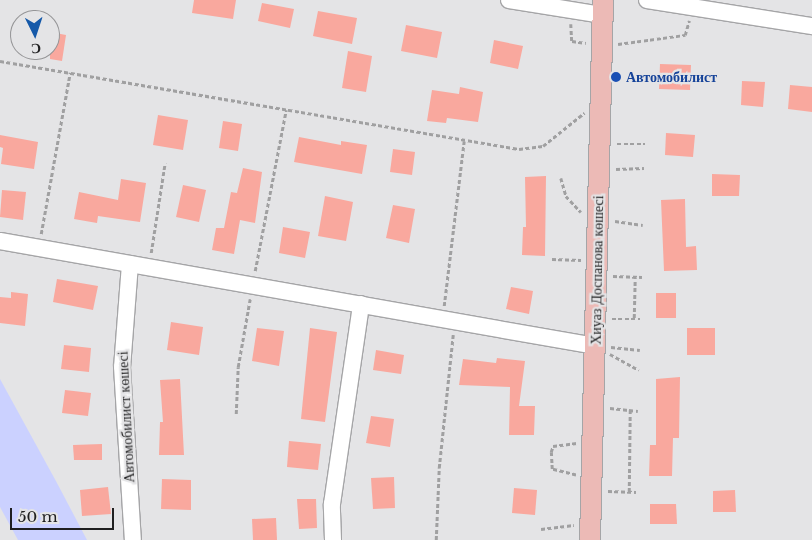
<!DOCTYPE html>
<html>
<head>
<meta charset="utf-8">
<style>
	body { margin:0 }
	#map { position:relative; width:812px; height:540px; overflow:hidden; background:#e4e4e6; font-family:"Libre Baskerville",serif }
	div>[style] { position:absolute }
	.green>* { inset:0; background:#cbd1ff }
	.building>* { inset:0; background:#f9a89e }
	.path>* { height:2.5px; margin-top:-1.25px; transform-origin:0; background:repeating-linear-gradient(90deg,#a0a0a1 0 4px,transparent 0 6.5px) }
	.roads { filter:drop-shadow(1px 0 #a5a5a7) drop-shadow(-1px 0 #a5a5a7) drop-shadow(0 1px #a5a5a7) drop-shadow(0 -1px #a5a5a7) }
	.minor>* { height:16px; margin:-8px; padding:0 8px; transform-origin:8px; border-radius:8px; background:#fff }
	.major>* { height:20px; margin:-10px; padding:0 10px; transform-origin:10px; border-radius:10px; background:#ecbab6 }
	.dots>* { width:14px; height:14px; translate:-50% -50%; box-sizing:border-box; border:2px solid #e4e4e6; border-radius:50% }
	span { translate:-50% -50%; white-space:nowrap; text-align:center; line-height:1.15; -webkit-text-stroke:4.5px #e4e4e6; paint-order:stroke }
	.transit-label { font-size:14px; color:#164399; font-weight:700 }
	.left { translate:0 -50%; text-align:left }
	.street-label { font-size:14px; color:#1f1f20 }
	.north { position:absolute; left:10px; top:10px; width:50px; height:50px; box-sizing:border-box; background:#e4e4e6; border:1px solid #959597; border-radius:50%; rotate:176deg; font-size:14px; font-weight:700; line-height:20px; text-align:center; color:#1f1f20 }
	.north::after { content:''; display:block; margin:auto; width:18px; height:22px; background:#1559a9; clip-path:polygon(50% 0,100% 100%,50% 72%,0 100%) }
	.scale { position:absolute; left:10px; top:508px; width:104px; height:22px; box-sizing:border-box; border:2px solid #1f1f20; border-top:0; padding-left:6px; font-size:15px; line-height:18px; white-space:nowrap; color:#1f1f20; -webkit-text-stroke:4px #e4e4e6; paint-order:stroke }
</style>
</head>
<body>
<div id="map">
	<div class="green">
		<i style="clip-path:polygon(0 379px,57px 483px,87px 540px,18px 540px,0 507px)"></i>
	</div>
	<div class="building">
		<i style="clip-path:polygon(194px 0,236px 0,233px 19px,192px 13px)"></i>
		<i style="clip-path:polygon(262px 3px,294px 9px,290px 28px,258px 21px)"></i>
		<i style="clip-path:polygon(318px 11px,357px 18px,352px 44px,313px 36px)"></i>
		<i style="clip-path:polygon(406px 25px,442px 32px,437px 58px,401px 51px)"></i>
		<i style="clip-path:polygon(50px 32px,66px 35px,62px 61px,50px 59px)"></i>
		<i style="clip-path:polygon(494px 40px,523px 46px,518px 69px,490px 63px)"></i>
		<i style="clip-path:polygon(348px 51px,372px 56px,366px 92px,342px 88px)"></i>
		<i style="clip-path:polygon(660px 64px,691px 65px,690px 90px,659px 89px)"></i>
		<i style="clip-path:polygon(742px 81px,765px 82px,763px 107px,741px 105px)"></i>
		<i style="clip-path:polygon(790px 85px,812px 87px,812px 112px,788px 109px)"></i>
		<i style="clip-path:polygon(460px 87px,483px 92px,478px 122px,447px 118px,446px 123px,427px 121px,432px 90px,459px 94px)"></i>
		<i style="clip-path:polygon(158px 115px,188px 120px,183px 150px,153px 145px)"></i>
		<i style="clip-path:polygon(223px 121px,242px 124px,238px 151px,219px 148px)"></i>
		<i style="clip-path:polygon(666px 133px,695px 135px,693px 157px,665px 155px)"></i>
		<i style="clip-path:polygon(0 135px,38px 142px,34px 169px,1px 164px,3px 148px,0 147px)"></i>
		<i style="clip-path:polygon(299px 137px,341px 145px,341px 141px,367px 145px,362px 174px,294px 162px)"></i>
		<i style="clip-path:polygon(393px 149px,415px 152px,412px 175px,390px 172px)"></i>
		<i style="clip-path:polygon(243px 168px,262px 172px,255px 223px,240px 220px,234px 254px,212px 250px,216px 228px,224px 228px,231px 192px,237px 193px)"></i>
		<i style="clip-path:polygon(712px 174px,740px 175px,739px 196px,712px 196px)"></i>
		<i style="clip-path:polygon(546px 176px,545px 256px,522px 255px,523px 227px,526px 227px,525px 177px)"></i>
		<i style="clip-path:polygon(121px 179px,146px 183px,140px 222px,98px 216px,97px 223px,74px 219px,79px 192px,118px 200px)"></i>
		<i style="clip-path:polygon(183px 185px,206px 190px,199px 222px,176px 217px)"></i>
		<i style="clip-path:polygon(2px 190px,26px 192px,23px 220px,0 217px)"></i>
		<i style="clip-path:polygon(325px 196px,353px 202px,346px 241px,318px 236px)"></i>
		<i style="clip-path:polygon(685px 199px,686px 247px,696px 246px,697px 270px,664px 271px,661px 200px)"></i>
		<i style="clip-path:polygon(393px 205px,415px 209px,409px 243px,386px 238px)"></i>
		<i style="clip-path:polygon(283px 227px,310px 232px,305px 258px,279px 253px)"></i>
		<i style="clip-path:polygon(57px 279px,98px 286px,93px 310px,53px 302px)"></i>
		<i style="clip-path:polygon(511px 287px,533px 291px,529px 314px,506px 309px)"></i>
		<i style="clip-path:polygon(11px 292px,28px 294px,25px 326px,0 323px,0 297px,11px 298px)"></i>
		<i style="clip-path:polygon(656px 293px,676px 293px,676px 318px,656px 318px)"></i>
		<i style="clip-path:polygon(171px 322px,203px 327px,199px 355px,167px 350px)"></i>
		<i style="clip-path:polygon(257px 328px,284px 331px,279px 366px,252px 361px)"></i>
		<i style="clip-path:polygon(310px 328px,337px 332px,325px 422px,301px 419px)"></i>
		<i style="clip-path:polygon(687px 328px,715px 328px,715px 355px,687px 355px)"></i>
		<i style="clip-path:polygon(64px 345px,91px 348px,89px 372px,61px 369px)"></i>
		<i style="clip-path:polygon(376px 350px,404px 355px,401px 374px,373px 370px)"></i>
		<i style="clip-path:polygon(497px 358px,525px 361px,519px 406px,535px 406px,534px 435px,509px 435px,510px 387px,459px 385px,463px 359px,496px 363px)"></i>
		<i style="clip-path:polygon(680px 377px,679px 438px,673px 438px,672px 476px,649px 476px,650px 445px,656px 445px,656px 379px)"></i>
		<i style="clip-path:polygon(180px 379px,184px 455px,159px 455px,160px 422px,163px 422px,160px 380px)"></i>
		<i style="clip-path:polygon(65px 390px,91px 393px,88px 416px,62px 413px)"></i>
		<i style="clip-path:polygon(371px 416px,394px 419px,390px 447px,366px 443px)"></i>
		<i style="clip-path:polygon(289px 441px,321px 444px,318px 470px,287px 467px)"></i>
		<i style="clip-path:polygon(102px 444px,102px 460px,74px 460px,73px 445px)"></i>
		<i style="clip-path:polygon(394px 477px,395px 508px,373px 509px,371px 478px)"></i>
		<i style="clip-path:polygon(162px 479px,191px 480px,191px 510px,161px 509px)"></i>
		<i style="clip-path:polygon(108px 487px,111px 514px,82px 516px,80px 490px)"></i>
		<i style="clip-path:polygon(514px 488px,537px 490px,535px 515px,512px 513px)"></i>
		<i style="clip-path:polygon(735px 490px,736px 512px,713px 512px,713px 491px)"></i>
		<i style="clip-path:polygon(297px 499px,316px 499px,317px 528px,299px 529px)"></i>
		<i style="clip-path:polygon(650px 504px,676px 504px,677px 524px,650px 524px)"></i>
		<i style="clip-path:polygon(276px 518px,277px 540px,253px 540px,252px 519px)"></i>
	</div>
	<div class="path">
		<i style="left:571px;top:24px;width:17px;rotate:87deg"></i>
		<i style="left:572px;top:41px;width:14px;rotate:8deg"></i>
		<i style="left:618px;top:44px;width:68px;rotate:-7.7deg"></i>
		<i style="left:685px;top:35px;width:15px;rotate:-74deg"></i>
		<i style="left:0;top:61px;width:526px;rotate:9.62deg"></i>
		<i style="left:519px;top:149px;width:24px;rotate:-7deg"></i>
		<i style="left:543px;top:146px;width:53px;rotate:-38.8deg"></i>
		<i style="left:617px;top:144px;width:28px"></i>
		<i style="left:616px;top:169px;width:28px;rotate:-2deg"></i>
		<i style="left:561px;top:178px;width:19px;rotate:74deg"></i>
		<i style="left:566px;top:196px;width:22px;rotate:47deg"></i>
		<i style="left:615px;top:221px;width:28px;rotate:8deg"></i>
		<i style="left:41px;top:234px;width:164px;rotate:-79.8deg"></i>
		<i style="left:151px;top:253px;width:91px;rotate:-81.2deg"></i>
		<i style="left:552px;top:259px;width:29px;rotate:2deg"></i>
		<i style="left:255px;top:271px;width:164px;rotate:-79.1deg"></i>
		<i style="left:613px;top:276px;width:29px;rotate:2deg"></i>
		<i style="left:444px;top:306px;width:166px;rotate:-83.1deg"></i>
		<i style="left:634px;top:318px;width:41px;rotate:-88.6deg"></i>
		<i style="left:612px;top:319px;width:28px"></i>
		<i style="left:611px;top:347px;width:29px;rotate:6deg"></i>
		<i style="left:610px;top:354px;width:33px;rotate:29deg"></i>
		<i style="left:610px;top:408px;width:28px;rotate:6deg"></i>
		<i style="left:236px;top:414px;width:47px;rotate:-87.6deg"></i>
		<i style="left:238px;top:367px;width:69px;rotate:-80deg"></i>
		<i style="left:576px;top:475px;width:25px;rotate:-166deg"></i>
		<i style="left:552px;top:469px;width:17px;rotate:-93deg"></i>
		<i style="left:551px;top:452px;width:6px;rotate:-72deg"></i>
		<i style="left:553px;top:446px;width:24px;rotate:-7deg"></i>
		<i style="left:608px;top:491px;width:28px;rotate:2deg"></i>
		<i style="left:629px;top:492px;width:82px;rotate:-89.3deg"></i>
		<i style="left:541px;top:529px;width:33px;rotate:-7deg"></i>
		<i style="left:436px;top:540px;width:72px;rotate:-87.6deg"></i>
		<i style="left:439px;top:468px;width:134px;rotate:-84deg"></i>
	</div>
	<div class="roads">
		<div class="minor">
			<i style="left:509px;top:0;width:95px;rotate:9.1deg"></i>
			<i style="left:647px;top:0;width:167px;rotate:9deg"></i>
			<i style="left:0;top:241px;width:604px;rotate:10.01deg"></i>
			<i style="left:130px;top:264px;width:103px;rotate:94.4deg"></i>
			<i style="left:122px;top:367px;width:173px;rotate:86.4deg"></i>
			<i style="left:333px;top:540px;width:36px;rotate:-92deg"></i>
			<i style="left:332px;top:504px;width:202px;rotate:-81.7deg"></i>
		</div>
		<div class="major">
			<i style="left:590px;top:540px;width:540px;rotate:-88.62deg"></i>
		</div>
	</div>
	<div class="dots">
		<i style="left:616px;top:77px;background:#1a4fb4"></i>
	</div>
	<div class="transit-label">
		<span class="left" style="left:626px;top:77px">Автомобилист</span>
	</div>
	<div class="street-label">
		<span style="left:597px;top:270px;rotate:-89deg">Хиуаз Доспанова көшесі</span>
		<span style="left:126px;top:417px;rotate:-93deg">Автомобилист көшесі</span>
	</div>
	<div class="north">С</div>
	<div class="scale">50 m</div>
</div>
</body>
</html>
